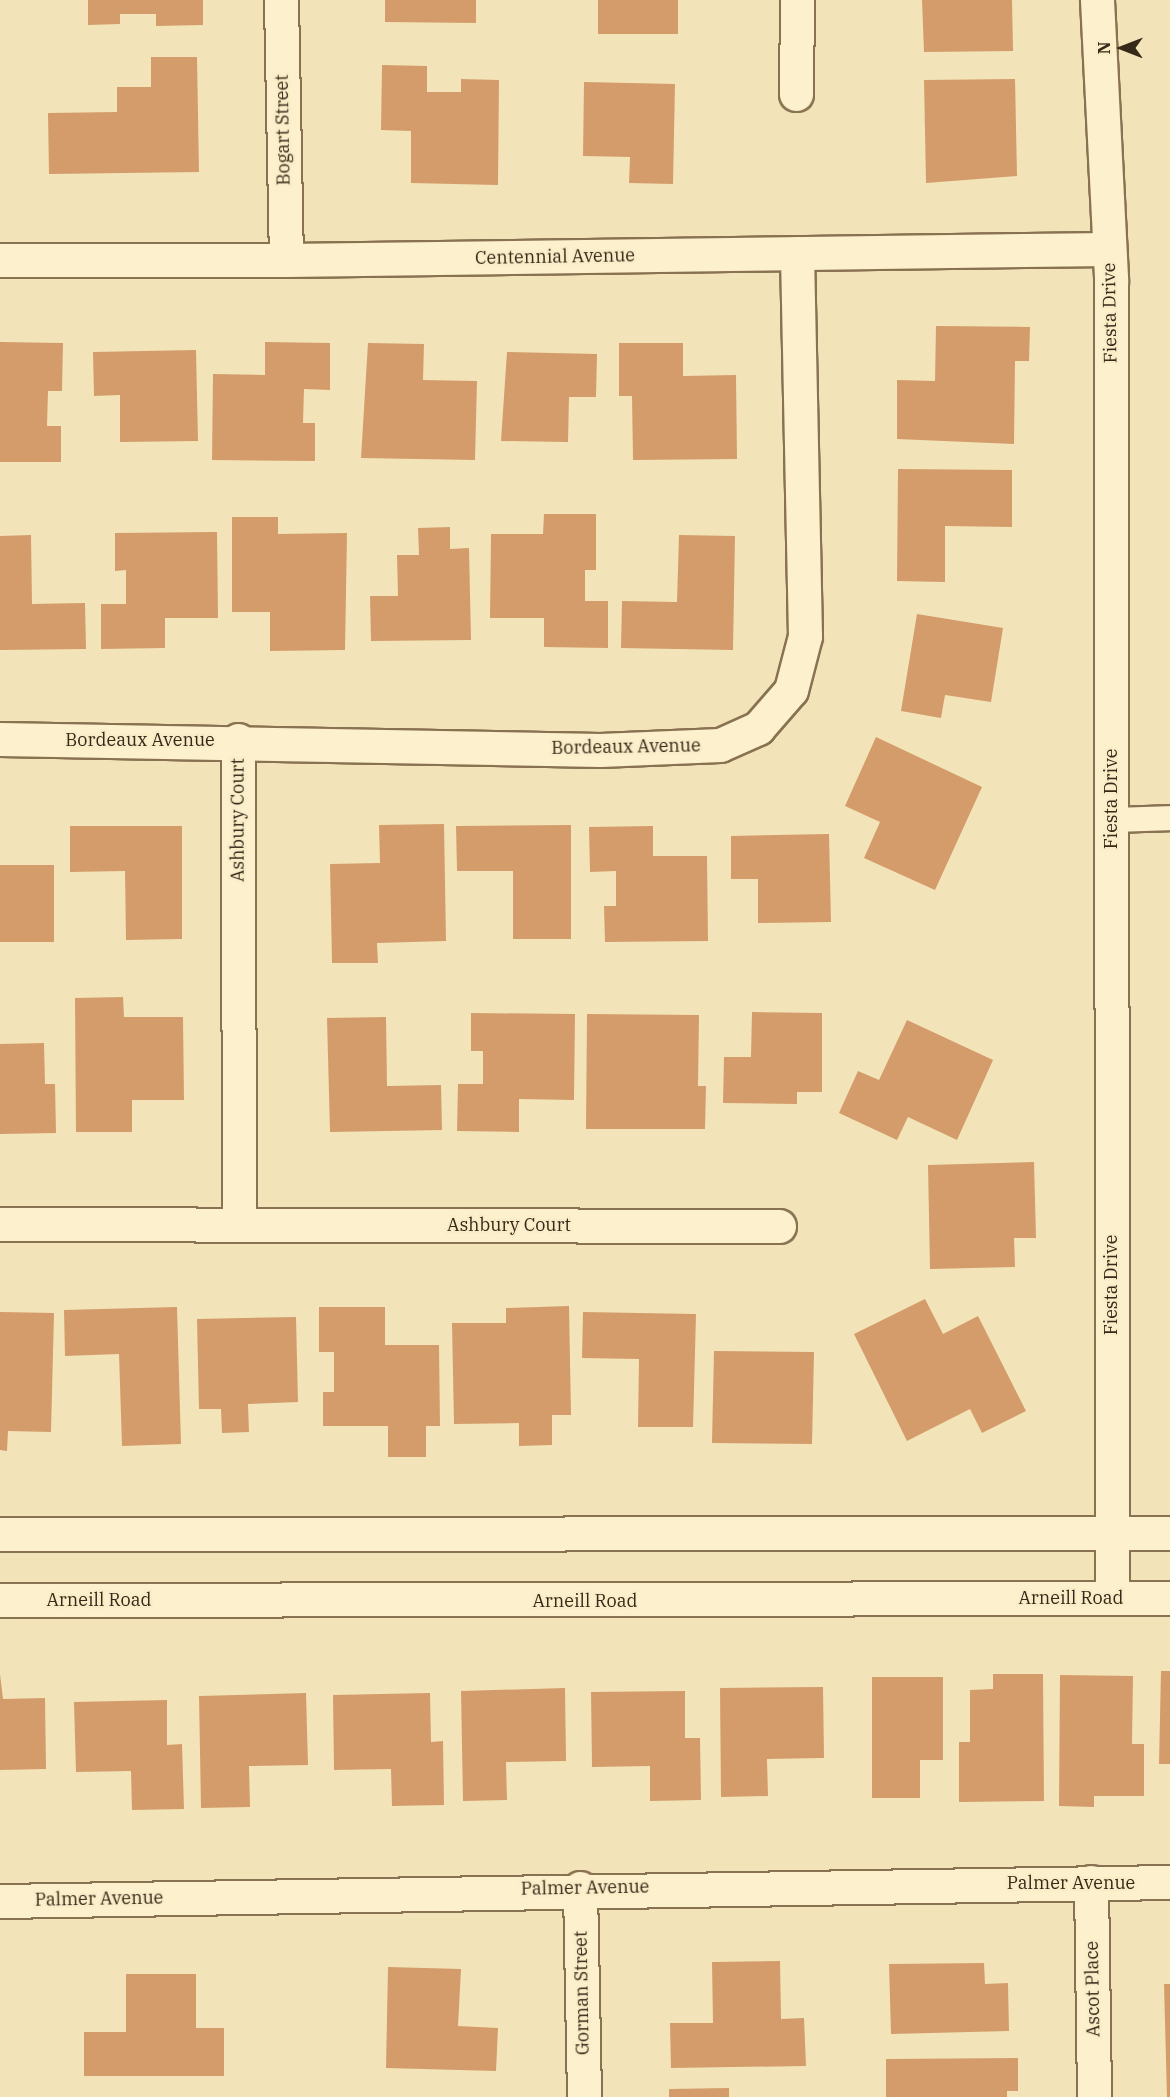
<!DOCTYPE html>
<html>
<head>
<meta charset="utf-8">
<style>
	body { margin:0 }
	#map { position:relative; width:1170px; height:2097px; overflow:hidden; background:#f2e4b8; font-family:"IBM Plex Serif",serif }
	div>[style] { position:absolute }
	.building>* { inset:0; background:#d49c6a }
	.roads { filter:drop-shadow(2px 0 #897252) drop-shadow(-2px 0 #897252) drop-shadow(0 2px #897252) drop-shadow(0 -2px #897252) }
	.lane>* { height:24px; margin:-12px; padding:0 12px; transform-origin:12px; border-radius:12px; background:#fcf1cc }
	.street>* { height:33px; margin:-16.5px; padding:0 16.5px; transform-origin:16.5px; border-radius:16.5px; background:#fcf1cc }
	.secondary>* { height:33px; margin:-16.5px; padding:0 16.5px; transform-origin:16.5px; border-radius:16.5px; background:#fcf1cc }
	span { translate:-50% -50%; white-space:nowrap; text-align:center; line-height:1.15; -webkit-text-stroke:4.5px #f9edc8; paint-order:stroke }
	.street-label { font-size:18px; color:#362919 }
	.north { position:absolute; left:1092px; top:18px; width:60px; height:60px; -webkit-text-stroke:4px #f9edc8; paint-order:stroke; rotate:270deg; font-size:16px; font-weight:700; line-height:24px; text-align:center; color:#362919 }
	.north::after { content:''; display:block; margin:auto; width:21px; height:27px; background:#362919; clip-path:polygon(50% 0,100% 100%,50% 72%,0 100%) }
</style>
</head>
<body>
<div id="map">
	<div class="building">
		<i style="clip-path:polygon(88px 0,203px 0,203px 25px,156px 26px,156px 14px,120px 14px,120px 24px,88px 25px)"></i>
		<i style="clip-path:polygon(385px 0,476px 0,476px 23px,385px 22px)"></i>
		<i style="clip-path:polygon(598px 0,678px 0,678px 34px,598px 34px)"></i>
		<i style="clip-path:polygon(922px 0,1012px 0,1013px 51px,924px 52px)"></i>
		<i style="clip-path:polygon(151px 57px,197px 57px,199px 172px,49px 174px,48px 113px,117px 112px,117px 87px,151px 87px)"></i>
		<i style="clip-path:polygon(382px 65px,427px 66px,427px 92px,461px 92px,461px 79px,499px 80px,498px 185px,411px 183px,411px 131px,381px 130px)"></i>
		<i style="clip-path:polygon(1015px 79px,1017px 176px,926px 183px,924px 80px)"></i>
		<i style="clip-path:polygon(584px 82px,675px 84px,673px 184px,629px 183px,630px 157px,583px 156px)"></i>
		<i style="clip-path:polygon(936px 326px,1030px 327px,1029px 361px,1015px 361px,1014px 444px,897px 439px,897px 380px,935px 381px)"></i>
		<i style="clip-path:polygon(0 342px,63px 343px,62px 391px,48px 391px,47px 426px,61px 426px,61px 462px,0 462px)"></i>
		<i style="clip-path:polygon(265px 342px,330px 343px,330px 390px,304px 389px,303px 423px,315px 423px,315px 461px,212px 460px,213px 374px,265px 375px)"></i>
		<i style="clip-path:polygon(368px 343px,424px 344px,423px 380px,477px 381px,475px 460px,361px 458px)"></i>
		<i style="clip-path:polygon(619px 343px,683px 343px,683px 376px,736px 375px,737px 459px,633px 460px,632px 396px,619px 396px)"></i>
		<i style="clip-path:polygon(196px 350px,198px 441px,120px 442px,120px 395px,94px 396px,93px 352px)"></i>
		<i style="clip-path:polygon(507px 352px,597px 354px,596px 397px,569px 397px,568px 442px,501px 441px)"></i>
		<i style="clip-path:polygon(898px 469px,1012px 470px,1012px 527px,945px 526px,945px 582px,897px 581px)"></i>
		<i style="clip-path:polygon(544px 514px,596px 514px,596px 570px,585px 570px,585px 601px,608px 601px,608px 648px,544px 647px,544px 618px,490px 618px,491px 534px,543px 534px)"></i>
		<i style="clip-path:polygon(232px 517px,278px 517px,278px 534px,347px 533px,345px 650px,270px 651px,270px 612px,232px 612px)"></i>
		<i style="clip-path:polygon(450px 527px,450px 549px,469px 548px,471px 640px,371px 641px,370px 596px,398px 596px,397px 555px,419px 555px,418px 528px)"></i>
		<i style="clip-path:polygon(217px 532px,218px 618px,165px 618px,165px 648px,101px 649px,101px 604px,126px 604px,126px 570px,115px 571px,115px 533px)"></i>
		<i style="clip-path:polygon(31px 535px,32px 604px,85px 603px,86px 649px,0 650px,0 536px)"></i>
		<i style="clip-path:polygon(679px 535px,735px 536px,733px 650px,621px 648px,622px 601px,677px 602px)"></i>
		<i style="clip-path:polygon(917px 614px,1003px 628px,991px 702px,945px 695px,941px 718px,901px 711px)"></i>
		<i style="clip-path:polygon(876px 737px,982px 787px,935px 890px,864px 858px,880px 822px,845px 806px)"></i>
		<i style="clip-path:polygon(444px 824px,446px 941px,377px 943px,378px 963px,332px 963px,330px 864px,380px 863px,379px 825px)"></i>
		<i style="clip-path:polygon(571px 825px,571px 939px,513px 939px,513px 871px,457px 871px,456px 826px)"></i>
		<i style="clip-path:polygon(70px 826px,182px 826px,182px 939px,126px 940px,125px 871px,70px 872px)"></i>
		<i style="clip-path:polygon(653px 826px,653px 856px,707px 856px,708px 941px,605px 942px,604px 906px,616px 906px,616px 871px,590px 872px,589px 827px)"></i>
		<i style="clip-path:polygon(829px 834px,831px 922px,758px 923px,758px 879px,731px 879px,731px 836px)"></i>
		<i style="clip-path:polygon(0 865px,54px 865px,54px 942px,0 942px)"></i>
		<i style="clip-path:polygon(123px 997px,124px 1017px,183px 1017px,184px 1100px,132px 1100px,132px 1132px,76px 1132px,75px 998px)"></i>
		<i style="clip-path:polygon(752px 1012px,822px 1013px,822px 1092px,797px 1092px,797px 1104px,723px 1103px,724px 1057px,751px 1057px)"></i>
		<i style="clip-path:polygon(471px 1013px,575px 1014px,574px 1100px,519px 1099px,519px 1132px,457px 1131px,458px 1084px,483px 1084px,483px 1051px,471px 1051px)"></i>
		<i style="clip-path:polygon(587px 1014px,699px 1015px,698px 1086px,706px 1086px,705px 1129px,586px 1129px)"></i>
		<i style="clip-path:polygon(386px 1017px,387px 1086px,441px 1085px,442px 1130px,330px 1132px,327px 1018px)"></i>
		<i style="clip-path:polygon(907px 1020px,993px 1060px,957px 1140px,908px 1117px,897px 1140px,839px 1113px,858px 1071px,879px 1080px)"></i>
		<i style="clip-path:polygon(44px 1043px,45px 1084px,55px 1084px,56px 1133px,0 1134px,0 1044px)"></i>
		<i style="clip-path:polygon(1034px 1162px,1036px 1238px,1014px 1238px,1015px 1267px,930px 1269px,928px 1165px)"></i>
		<i style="clip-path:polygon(925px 1299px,943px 1334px,978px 1316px,1026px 1411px,982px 1433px,970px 1409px,907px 1441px,854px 1334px)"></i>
		<i style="clip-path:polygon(569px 1306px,571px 1415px,552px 1415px,552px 1445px,519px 1446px,519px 1423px,454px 1424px,452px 1323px,506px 1323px,506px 1308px)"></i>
		<i style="clip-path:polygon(177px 1307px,181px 1444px,122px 1446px,119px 1354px,65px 1356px,64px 1310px)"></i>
		<i style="clip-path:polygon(319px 1307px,385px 1307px,385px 1345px,439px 1345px,440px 1426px,426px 1426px,426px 1457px,388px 1457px,388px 1426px,323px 1426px,323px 1392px,334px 1392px,334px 1352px,319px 1352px)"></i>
		<i style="clip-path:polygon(0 1312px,54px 1313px,51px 1432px,8px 1431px,7px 1451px,0 1450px)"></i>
		<i style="clip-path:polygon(583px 1312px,696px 1314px,693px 1427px,638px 1427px,639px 1359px,582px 1358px)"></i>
		<i style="clip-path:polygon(296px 1317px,298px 1402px,248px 1404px,249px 1432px,222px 1433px,221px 1409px,199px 1409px,197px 1319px)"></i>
		<i style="clip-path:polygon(714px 1351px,814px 1352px,812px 1444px,712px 1443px)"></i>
		<i style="clip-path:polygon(1161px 1671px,1170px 1671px,1170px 1764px,1159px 1764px)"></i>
		<i style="clip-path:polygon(0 1674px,3px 1699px,45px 1698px,46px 1769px,0 1770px)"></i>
		<i style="clip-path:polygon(993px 1674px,1043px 1674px,1044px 1801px,959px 1802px,959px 1742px,970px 1742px,970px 1690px,993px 1689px)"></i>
		<i style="clip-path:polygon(1060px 1675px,1133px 1676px,1132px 1744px,1144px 1744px,1144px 1796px,1094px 1796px,1094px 1807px,1059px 1806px)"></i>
		<i style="clip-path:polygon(872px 1677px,943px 1677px,943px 1760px,920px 1760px,920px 1798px,872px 1798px)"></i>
		<i style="clip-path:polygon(823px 1687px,824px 1758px,767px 1759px,768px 1796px,721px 1797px,720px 1688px)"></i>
		<i style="clip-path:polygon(565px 1688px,566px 1761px,506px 1762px,507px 1800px,463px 1801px,461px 1691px)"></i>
		<i style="clip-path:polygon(685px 1691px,685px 1738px,700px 1738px,701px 1800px,650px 1801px,650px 1766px,592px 1767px,591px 1692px)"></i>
		<i style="clip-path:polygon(306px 1693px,308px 1765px,249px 1766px,250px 1807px,201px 1808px,199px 1696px)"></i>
		<i style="clip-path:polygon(430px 1693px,431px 1742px,443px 1741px,444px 1805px,392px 1806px,391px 1769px,334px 1770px,333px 1695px)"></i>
		<i style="clip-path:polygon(167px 1700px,167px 1745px,182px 1744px,184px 1809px,132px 1810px,131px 1771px,76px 1772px,74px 1702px)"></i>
		<i style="clip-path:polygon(780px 1961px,781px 2019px,804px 2018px,806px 2066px,671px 2068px,670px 2023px,713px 2023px,712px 1962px)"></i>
		<i style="clip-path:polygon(984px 1963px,985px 1984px,1008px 1983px,1009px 2031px,891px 2034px,889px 1964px)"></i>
		<i style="clip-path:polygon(388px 1967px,461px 1969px,458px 2026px,498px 2028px,496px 2071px,386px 2068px)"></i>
		<i style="clip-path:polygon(126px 1974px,196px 1974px,196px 2028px,224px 2028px,224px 2076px,84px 2076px,84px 2032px,126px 2032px)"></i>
		<i style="clip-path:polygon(1164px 1984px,1170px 1984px,1170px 2097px,1167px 2097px)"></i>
		<i style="clip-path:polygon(1018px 2058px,1018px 2091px,1007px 2091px,1007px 2097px,886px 2097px,886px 2059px)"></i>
		<i style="clip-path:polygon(729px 2088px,729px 2097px,669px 2097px,669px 2089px)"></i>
	</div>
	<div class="roads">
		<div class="lane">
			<i style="left:1111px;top:820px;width:59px;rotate:-1.9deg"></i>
		</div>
		<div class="street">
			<i style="left:281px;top:0;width:260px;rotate:88.9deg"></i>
			<i style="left:1097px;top:0;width:280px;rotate:87.1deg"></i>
			<i style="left:1111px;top:280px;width:1318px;rotate:89.96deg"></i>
			<i style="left:796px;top:94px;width:94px;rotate:-89.4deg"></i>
			<i style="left:0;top:260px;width:286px"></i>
			<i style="left:286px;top:260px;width:823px;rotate:-0.77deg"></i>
			<i style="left:0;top:739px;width:600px;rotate:1.05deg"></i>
			<i style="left:600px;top:750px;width:120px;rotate:-2.4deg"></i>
			<i style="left:720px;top:745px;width:42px;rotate:-24.1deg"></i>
			<i style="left:758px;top:728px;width:50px;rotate:-49deg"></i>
			<i style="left:791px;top:690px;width:56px;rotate:-75.5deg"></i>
			<i style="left:805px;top:636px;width:383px;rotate:-91.2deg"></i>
			<i style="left:238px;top:740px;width:483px;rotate:89.9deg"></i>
			<i style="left:0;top:1224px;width:779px;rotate:0.15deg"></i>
			<i style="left:1091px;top:1882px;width:215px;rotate:89.2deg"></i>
			<i style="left:580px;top:1888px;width:209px;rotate:88.9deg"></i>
			<i style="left:0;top:1901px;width:1170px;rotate:-0.93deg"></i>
		</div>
		<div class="secondary">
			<i style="left:0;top:1534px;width:1170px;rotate:-0.05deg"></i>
			<i style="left:0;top:1600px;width:1170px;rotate:-0.1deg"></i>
		</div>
	</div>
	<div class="street-label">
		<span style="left:283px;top:130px;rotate:-91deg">Bogart Street</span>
		<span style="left:555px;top:257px;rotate:-1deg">Centennial Avenue</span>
		<span style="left:1110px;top:313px;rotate:-91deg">Fiesta Drive</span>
		<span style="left:140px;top:740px">Bordeaux Avenue</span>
		<span style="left:626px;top:747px;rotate:-1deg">Bordeaux Avenue</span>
		<span style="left:1111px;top:799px;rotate:-90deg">Fiesta Drive</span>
		<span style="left:238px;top:820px;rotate:-90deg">Ashbury Court</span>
		<span style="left:509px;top:1225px">Ashbury Court</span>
		<span style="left:1111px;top:1285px;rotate:-90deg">Fiesta Drive</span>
		<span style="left:1071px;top:1598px">Arneill Road</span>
		<span style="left:99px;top:1600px">Arneill Road</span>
		<span style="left:585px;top:1601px">Arneill Road</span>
		<span style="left:1071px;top:1883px">Palmer Avenue</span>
		<span style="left:585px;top:1888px;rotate:-1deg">Palmer Avenue</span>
		<span style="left:99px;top:1899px;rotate:-1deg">Palmer Avenue</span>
		<span style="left:1093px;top:1989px;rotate:-91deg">Ascot Place</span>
		<span style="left:582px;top:1993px;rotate:-91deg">Gorman Street</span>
	</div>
	<div class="north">N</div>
</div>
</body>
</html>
